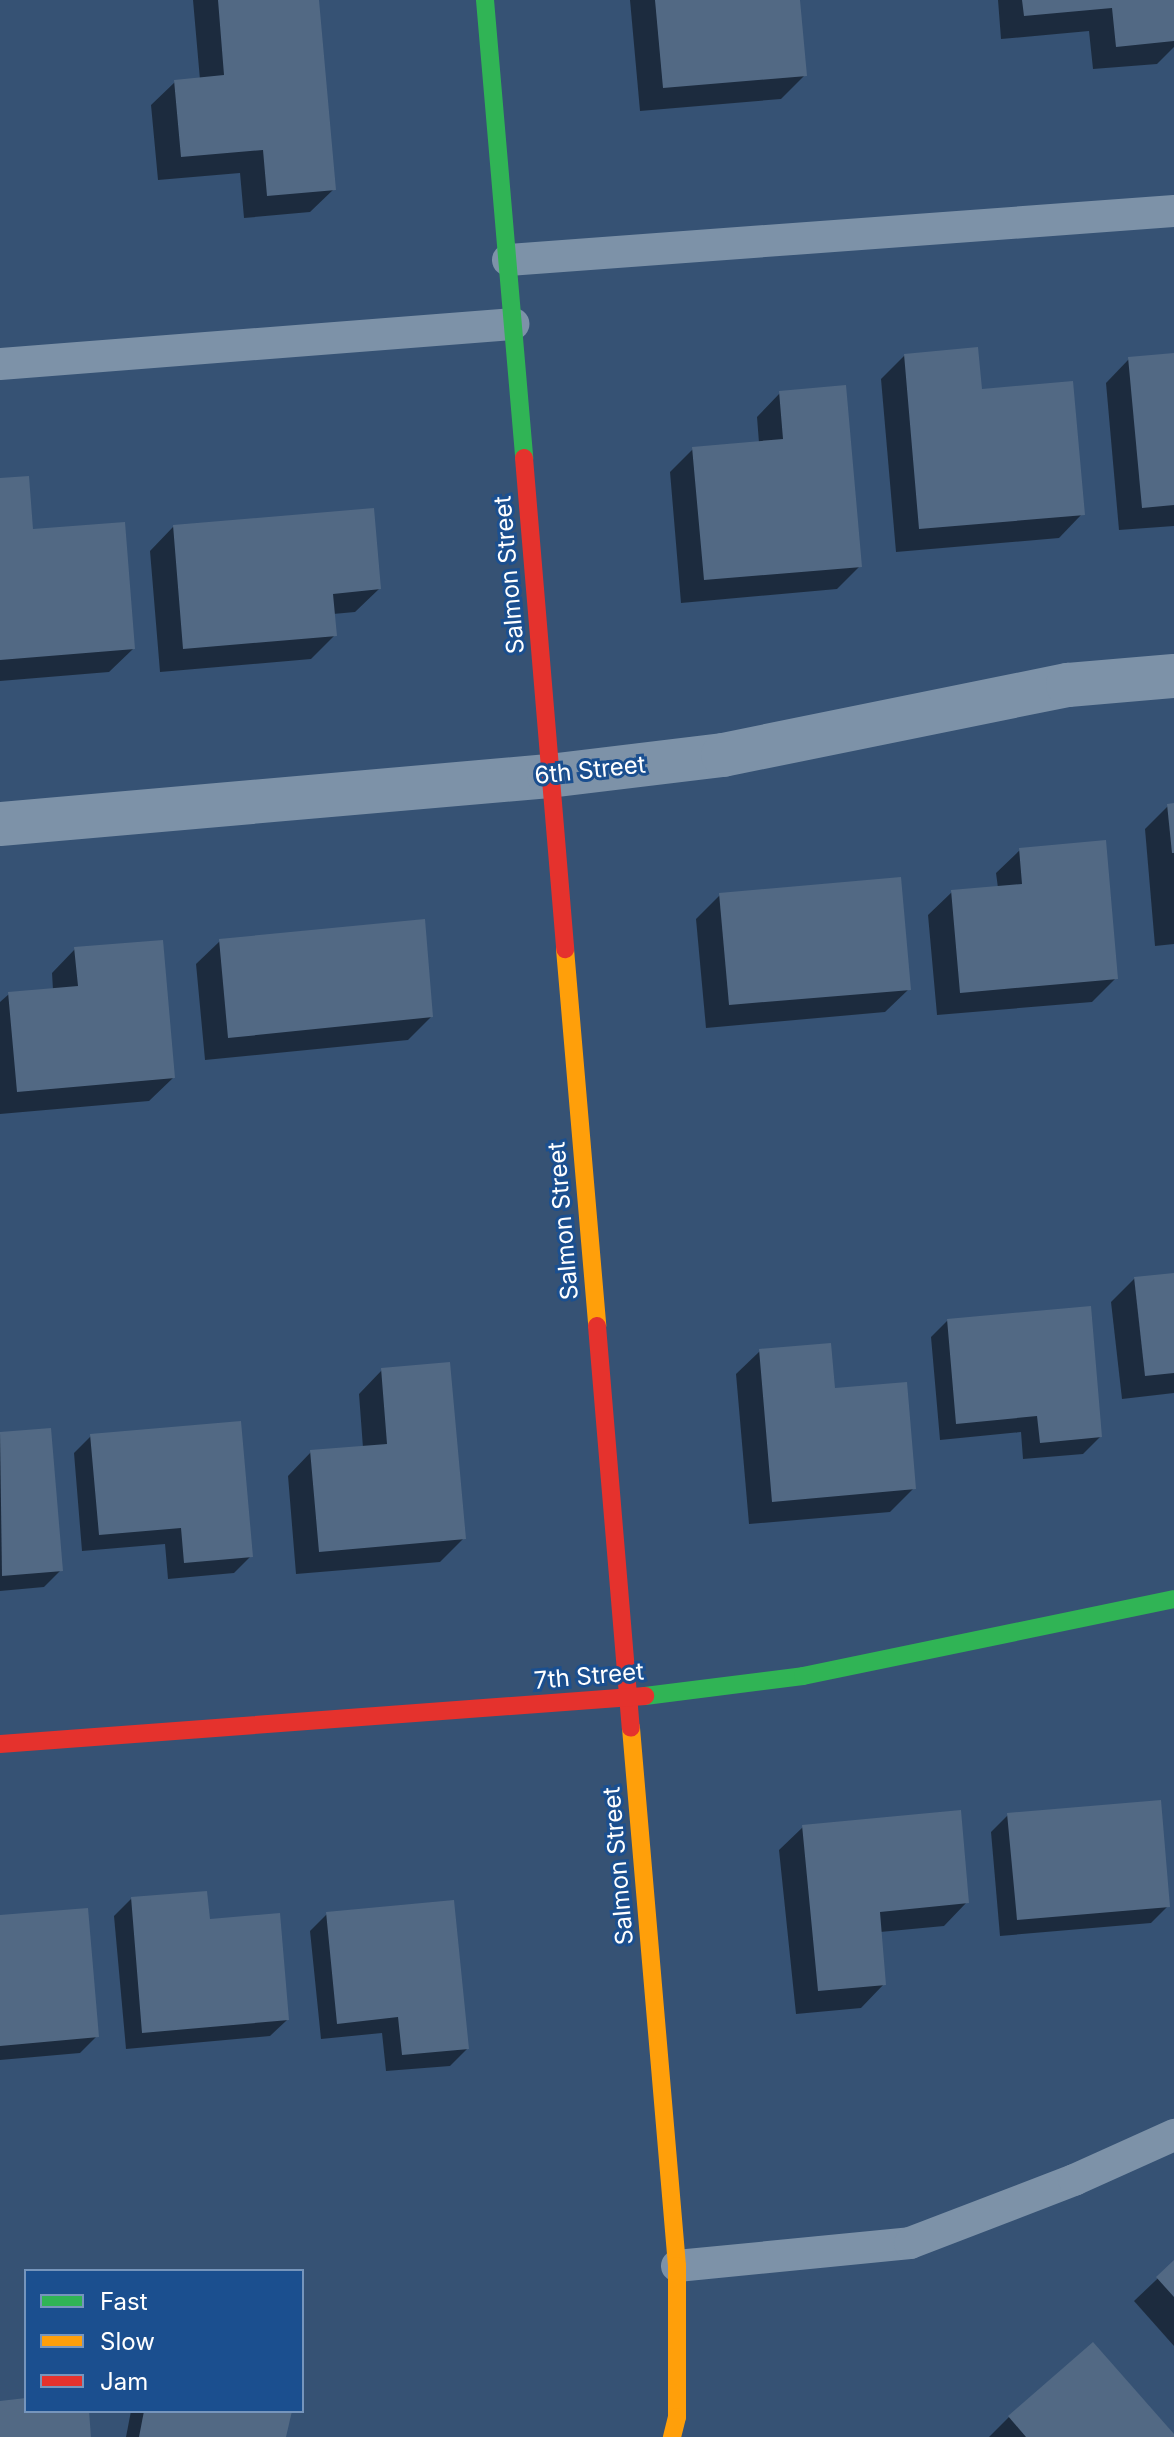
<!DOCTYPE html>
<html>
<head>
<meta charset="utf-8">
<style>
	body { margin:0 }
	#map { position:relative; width:1174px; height:2437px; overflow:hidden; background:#365274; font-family:Inter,sans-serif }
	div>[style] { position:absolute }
	.shadow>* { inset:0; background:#0007 }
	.building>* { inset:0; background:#526984 }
	.lane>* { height:32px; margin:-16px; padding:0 16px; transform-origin:16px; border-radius:16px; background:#7d92a8 }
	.street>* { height:44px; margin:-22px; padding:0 22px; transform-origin:22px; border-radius:22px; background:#7d92a8 }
	.fast>* { height:18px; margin:-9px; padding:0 9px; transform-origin:9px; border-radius:9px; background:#30b455 }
	.slow>* { height:18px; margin:-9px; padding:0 9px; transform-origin:9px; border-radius:9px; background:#ff9f0a }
	.jam>* { height:18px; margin:-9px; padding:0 9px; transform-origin:9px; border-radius:9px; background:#e5322d }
	span { translate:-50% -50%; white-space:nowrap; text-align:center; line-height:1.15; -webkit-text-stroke:6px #1b4f8f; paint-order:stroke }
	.street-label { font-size:24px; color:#fff }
	.legend { position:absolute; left:24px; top:2269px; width:280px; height:144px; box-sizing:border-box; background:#1b4f8f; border:2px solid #7695bc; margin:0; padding:10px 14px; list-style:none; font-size:24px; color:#fff }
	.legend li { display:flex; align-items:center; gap:16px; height:40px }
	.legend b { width:40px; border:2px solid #7695bc }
</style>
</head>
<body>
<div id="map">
	<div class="shadow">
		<i style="clip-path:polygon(193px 0,317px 0,334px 189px,310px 212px,244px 218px,240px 173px,158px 180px,151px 105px,175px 82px,200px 80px)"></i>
		<i style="clip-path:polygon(630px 0,798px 0,805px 75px,781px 99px,640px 111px)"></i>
		<i style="clip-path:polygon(998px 0,1174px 0,1174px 47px,1157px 64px,1093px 69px,1089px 31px,1001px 39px)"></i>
		<i style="clip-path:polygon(905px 355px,980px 392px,1082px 514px,1059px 538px,896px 552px,881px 379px)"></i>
		<i style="clip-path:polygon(1174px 355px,1174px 526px,1119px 530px,1106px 383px,1129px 359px)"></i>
		<i style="clip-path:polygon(780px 393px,860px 566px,837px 589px,681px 603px,670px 472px,693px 449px,759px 443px,757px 417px)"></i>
		<i style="clip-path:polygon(0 480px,31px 531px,133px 649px,109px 672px,0 681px)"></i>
		<i style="clip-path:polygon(173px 527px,379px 589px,355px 612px,333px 614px,335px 635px,311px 659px,160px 672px,150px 551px)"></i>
		<i style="clip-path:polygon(1174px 805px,1174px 944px,1155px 946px,1145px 829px,1168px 806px)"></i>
		<i style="clip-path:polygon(1020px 850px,1116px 978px,1092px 1002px,937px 1015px,928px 915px,952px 892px,998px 888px,996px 873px)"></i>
		<i style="clip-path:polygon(720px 895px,909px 989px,885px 1012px,706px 1028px,696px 919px)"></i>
		<i style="clip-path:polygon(220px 941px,431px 1017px,408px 1040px,205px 1060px,196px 964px)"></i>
		<i style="clip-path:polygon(75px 949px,173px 1078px,149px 1101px,0 1114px,0 1002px,9px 994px,53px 990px,52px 973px)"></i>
		<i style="clip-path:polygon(1174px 1275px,1174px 1393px,1122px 1399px,1111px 1302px,1135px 1278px)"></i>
		<i style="clip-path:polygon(948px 1320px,1100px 1437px,1083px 1454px,1023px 1459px,1021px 1432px,940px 1440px,931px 1337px)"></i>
		<i style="clip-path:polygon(760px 1351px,914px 1488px,890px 1512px,749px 1524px,736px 1374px)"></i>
		<i style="clip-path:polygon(382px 1370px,464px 1538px,440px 1562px,296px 1574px,288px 1476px,311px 1452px,363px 1448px,359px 1394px)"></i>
		<i style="clip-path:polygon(49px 1430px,61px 1570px,44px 1587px,0 1591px,0 1434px)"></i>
		<i style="clip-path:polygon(91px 1436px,251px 1556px,234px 1573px,168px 1579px,165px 1544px,82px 1551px,74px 1453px)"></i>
		<i style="clip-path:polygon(1008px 1815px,1168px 1906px,1151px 1923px,1000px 1936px,991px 1832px)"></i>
		<i style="clip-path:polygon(803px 1827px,967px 1902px,944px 1926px,880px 1932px,884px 1984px,861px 2008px,796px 2014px,779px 1850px)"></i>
		<i style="clip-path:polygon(131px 1899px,208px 1921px,287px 2020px,270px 2036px,126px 2049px,114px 1916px)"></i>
		<i style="clip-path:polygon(327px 1914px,467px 2049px,450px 2066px,386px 2071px,382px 2033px,321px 2039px,310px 1931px)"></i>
		<i style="clip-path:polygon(0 1917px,97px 2036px,80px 2053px,0 2060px)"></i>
		<i style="clip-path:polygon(1174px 2263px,1174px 2346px,1134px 2301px)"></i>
		<i style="clip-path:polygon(131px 2411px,289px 2411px,284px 2437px,126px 2437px)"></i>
		<i style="clip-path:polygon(1009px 2417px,1174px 2437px,989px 2437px)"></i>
	</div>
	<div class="building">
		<i style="clip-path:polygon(218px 0,319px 0,336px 190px,267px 196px,263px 150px,181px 157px,174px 80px,224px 75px)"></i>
		<i style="clip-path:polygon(655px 0,800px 0,807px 76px,663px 88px)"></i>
		<i style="clip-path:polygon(1022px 0,1174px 0,1174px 41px,1116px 47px,1112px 8px,1024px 16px)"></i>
		<i style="clip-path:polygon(978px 347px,982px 389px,1073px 381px,1085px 515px,919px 529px,904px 354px)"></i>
		<i style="clip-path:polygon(1174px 353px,1174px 505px,1142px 508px,1128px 357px)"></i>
		<i style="clip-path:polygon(846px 385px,862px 567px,704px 580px,692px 447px,783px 439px,779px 391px)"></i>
		<i style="clip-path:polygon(29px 476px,33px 529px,125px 522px,135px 649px,0 660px,0 478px)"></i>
		<i style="clip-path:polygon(374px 508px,381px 589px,333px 594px,337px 636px,183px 649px,173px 525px)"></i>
		<i style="clip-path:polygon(1174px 803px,1174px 853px,1172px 853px,1167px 804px)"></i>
		<i style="clip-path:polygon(1106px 840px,1118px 979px,960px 993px,951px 890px,1022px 884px,1019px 848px)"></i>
		<i style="clip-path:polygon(901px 877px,911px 990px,729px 1005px,719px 893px)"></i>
		<i style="clip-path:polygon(425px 919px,433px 1017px,228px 1038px,219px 939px)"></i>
		<i style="clip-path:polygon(163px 940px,175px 1078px,17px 1092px,8px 992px,78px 986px,74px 947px)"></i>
		<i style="clip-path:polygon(1174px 1273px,1174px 1373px,1145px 1376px,1134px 1277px)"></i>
		<i style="clip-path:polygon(1091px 1306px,1102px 1437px,1040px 1443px,1037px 1416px,956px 1424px,947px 1319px)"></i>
		<i style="clip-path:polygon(831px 1343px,835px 1388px,907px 1382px,916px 1489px,772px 1502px,759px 1349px)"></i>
		<i style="clip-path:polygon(450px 1362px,466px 1539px,319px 1552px,310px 1450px,387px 1444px,381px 1368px)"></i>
		<i style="clip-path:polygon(241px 1421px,253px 1557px,184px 1563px,181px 1528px,99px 1535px,90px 1434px)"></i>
		<i style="clip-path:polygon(51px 1428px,63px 1571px,2px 1576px,0 1432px)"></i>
		<i style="clip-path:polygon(1161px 1800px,1170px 1907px,1017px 1920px,1007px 1813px)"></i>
		<i style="clip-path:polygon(961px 1810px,969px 1903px,880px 1912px,886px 1985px,818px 1991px,802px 1825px)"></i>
		<i style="clip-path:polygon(207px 1891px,210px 1919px,280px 1913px,289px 2020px,142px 2033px,131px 1897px)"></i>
		<i style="clip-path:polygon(454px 1900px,469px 2049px,402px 2055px,398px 2017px,337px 2024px,326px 1912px)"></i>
		<i style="clip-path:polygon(88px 1908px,99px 2037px,0 2046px,0 1915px)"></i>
		<i style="clip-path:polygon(1174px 2260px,1174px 2297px,1156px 2277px)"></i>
		<i style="clip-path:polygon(1093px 2342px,1174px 2434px,1174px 2437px,1026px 2437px,1008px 2416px)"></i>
		<i style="clip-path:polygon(26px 2398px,26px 2411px,89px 2411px,91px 2437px,0 2437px,0 2401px)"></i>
		<i style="clip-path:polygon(144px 2411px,292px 2411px,286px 2437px,139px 2437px)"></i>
	</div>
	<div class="lane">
		<i style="left:508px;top:260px;width:668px;rotate:-4.21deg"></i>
		<i style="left:0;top:364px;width:515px;rotate:-4.46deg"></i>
		<i style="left:677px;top:2266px;width:234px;rotate:-5.6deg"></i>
		<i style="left:910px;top:2243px;width:176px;rotate:-21deg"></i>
		<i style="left:1074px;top:2180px;width:110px;rotate:-24.2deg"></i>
	</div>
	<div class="street">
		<i style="left:0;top:824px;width:551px;rotate:-5deg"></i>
		<i style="left:549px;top:776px;width:175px;rotate:-6.9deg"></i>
		<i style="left:723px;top:755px;width:352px;rotate:-11.5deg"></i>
		<i style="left:1068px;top:685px;width:106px;rotate:-4.9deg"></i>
	</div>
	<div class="fast">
		<i style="left:485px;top:0;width:460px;rotate:85.1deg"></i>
		<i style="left:645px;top:1696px;width:159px;rotate:-7.2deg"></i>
		<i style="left:803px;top:1676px;width:379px;rotate:-11.7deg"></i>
	</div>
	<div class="slow">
		<i style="left:565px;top:949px;width:378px;rotate:85.1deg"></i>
		<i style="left:631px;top:1728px;width:540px;rotate:85.11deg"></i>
		<i style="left:677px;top:2266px;width:151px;rotate:90deg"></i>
		<i style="left:677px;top:2417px;width:21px;rotate:104deg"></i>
	</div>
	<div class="jam">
		<i style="left:524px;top:458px;width:493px;rotate:85.2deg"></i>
		<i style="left:597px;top:1326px;width:403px;rotate:85.2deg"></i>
		<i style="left:0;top:1744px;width:647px;rotate:-4.26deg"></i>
	</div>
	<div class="street-label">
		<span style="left:509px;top:575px;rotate:-95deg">Salmon Street</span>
		<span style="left:590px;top:770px;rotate:-6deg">6th Street</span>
		<span style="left:563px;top:1221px;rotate:-95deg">Salmon Street</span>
		<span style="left:589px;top:1676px;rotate:-5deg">7th Street</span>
		<span style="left:618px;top:1866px;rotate:-95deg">Salmon Street</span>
	</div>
	<ul class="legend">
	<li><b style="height:10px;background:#30b455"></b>Fast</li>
	<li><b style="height:10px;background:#ff9f0a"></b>Slow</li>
	<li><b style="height:10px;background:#e5322d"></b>Jam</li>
	</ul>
</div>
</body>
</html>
